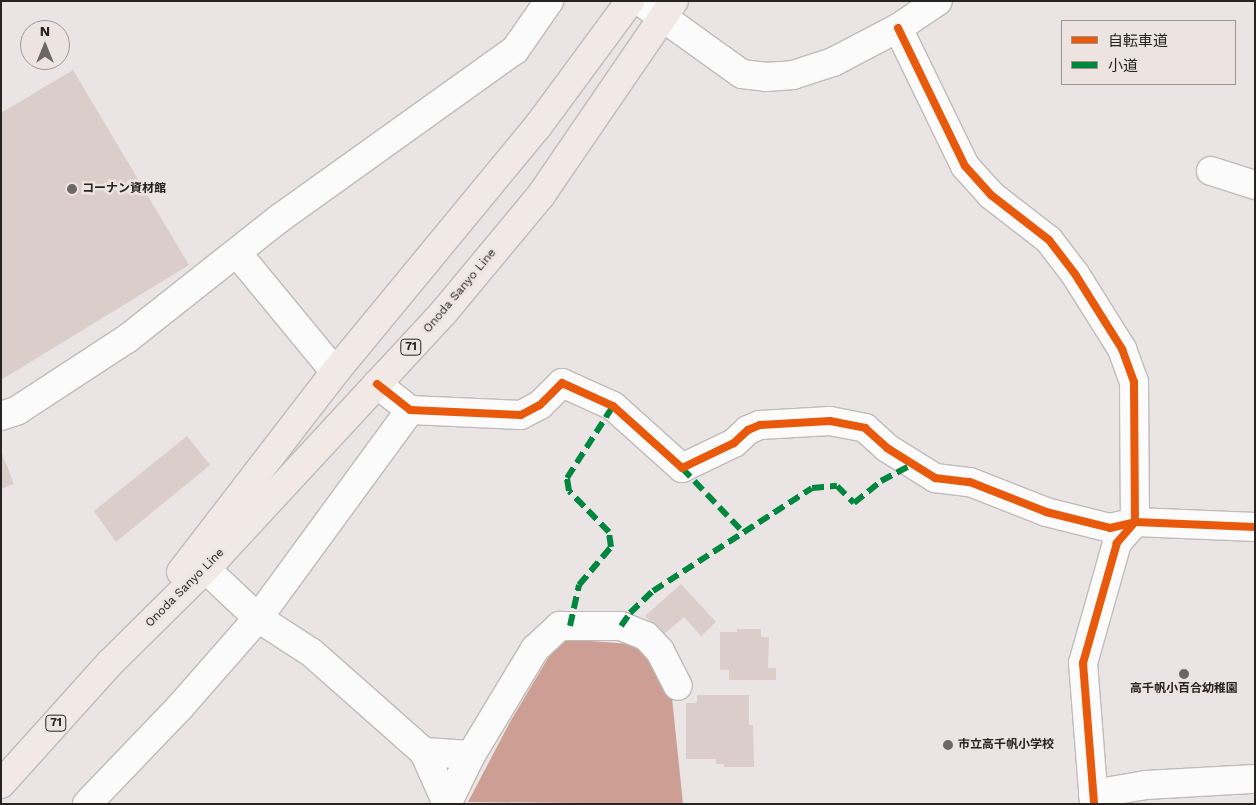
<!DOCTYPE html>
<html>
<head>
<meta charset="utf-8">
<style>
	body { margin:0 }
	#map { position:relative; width:1256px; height:805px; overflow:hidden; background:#eae5e4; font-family:"Work Sans","Noto Sans JP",sans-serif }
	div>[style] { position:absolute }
	.water>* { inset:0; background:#cd9e93 }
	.building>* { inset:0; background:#dacdca }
	.roads { filter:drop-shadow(1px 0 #bfbbba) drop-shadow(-1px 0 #bfbbba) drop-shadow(0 1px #bfbbba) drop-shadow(0 -1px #bfbbba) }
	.minor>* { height:28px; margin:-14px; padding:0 14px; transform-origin:14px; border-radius:14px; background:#fcfbfb }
	.major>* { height:28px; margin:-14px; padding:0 14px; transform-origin:14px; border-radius:14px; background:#f2e9e7 }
	.quiet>* { height:6px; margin-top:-3px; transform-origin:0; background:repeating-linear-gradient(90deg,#00873e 0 12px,transparent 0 18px) }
	.cycleway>* { height:8px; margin:-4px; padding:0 4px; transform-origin:4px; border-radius:4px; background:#e8590c }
	.dots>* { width:14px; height:14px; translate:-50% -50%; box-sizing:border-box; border:2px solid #ede3e1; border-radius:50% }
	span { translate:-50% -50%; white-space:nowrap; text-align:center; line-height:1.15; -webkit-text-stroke:5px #ede3e1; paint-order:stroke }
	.shield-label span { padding:1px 4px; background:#ede3e1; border:1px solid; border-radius:4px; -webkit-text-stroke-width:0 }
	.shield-label { font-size:11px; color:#272322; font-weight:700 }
	.poi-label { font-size:12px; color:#272322; font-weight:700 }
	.left { translate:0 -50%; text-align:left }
	.street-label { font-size:12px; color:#272322 }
	.frame { position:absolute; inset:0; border:2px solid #272322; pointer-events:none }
	.legend { position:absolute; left:1061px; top:20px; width:175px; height:65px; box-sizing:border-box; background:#ede3e1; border:1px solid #9e9695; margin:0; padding:6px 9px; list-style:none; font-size:15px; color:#272322 }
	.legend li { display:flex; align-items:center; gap:10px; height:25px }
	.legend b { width:25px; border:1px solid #9e9695 }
	.north { position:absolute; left:20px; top:20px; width:50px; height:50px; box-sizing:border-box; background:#ede3e1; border:1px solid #9e9695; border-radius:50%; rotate:0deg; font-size:14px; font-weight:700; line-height:20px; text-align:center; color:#272322 }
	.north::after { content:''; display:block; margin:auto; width:18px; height:22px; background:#6b6766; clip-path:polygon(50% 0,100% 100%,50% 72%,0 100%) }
</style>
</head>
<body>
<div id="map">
	<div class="water">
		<i style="clip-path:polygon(564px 639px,630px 644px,646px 654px,671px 688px,683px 804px,468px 802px,510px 722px,557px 643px)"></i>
	</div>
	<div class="building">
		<i style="clip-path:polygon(73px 70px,189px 265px,1px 380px,1px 113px)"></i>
		<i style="clip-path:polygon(187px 436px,210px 465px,116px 542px,94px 511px)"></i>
		<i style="clip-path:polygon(1px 451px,14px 484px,1px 489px)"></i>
		<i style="clip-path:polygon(681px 584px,716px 622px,701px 636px,684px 617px,663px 635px,645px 616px)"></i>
		<i style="clip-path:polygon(737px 629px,761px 629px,761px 637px,769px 637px,768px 668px,776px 668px,776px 680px,729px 680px,729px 670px,720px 670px,720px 632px,737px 632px)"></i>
		<i style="clip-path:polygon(697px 695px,749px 695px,749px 725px,753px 725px,754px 767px,724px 767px,724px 764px,716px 764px,716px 759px,686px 759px,686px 703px,697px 703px)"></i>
	</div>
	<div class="roads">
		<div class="minor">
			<i style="left:640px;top:1px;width:125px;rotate:35.6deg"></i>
			<i style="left:742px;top:74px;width:24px;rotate:7deg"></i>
			<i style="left:766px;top:77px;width:27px;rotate:-4deg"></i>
			<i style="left:793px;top:75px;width:42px;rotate:-18deg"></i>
			<i style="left:833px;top:62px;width:73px;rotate:-27.6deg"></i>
			<i style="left:898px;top:28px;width:48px;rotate:-34deg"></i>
			<i style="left:898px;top:28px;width:153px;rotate:64.1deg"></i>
			<i style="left:965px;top:166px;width:39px;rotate:48deg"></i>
			<i style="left:991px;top:195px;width:73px;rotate:37.8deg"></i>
			<i style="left:1049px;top:240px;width:43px;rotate:52.6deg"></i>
			<i style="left:1075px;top:274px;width:89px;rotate:57.9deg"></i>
			<i style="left:1122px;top:349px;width:35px;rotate:70deg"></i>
			<i style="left:1134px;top:382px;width:140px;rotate:89.6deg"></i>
			<i style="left:1135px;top:522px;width:28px;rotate:131deg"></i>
			<i style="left:1117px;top:543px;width:125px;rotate:105.8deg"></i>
			<i style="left:1083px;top:663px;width:141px;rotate:85.5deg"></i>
			<i style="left:1211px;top:171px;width:46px;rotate:17.7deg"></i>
			<i style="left:237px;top:253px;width:154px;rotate:50.5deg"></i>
			<i style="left:377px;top:384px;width:42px;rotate:38.2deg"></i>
			<i style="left:410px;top:410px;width:111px;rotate:2.6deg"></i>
			<i style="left:521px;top:415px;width:21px;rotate:-28deg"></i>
			<i style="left:540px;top:405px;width:31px;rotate:-45deg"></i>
			<i style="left:562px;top:383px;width:56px;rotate:24.3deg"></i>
			<i style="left:613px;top:406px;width:93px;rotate:41.9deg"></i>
			<i style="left:682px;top:468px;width:58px;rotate:-25.7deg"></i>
			<i style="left:734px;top:443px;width:19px;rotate:-43deg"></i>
			<i style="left:748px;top:430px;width:13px;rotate:-23deg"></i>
			<i style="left:760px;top:425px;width:70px;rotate:-3.3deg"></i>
			<i style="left:830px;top:421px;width:36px;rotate:11deg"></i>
			<i style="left:865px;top:428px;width:30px;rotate:42deg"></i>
			<i style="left:887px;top:448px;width:57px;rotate:32deg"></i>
			<i style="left:935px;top:478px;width:35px;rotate:7deg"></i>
			<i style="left:970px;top:482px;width:82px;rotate:21.5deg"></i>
			<i style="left:1046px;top:512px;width:66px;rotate:14deg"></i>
			<i style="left:1110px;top:528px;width:26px;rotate:-13deg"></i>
			<i style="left:1135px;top:522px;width:120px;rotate:2.4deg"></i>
			<i style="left:1px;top:416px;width:18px;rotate:-19deg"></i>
			<i style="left:18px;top:410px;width:131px;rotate:-33.2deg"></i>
			<i style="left:128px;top:338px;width:194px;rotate:-38.3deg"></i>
			<i style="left:280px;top:218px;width:289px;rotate:-35.6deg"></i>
			<i style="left:515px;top:50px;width:60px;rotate:-55.2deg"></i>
			<i style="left:193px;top:557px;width:89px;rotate:43.2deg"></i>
			<i style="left:258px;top:618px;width:64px;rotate:32.9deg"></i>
			<i style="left:312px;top:653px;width:149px;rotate:41.5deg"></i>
			<i style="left:424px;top:752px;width:47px;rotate:3.7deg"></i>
			<i style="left:424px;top:752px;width:57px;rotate:66.1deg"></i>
			<i style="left:1093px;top:794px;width:54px;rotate:-9.6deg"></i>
			<i style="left:1146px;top:785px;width:109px;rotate:-3.2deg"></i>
			<i style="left:87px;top:804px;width:134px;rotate:-46.2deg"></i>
			<i style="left:180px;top:707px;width:118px;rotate:-48.8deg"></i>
			<i style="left:258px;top:618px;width:258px;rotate:-53.8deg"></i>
			<i style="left:447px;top:804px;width:55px;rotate:-63.9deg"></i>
			<i style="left:471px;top:755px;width:124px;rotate:-58.9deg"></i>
			<i style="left:535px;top:649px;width:34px;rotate:-43deg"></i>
			<i style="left:560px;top:626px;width:61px"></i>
			<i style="left:621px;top:626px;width:27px;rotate:22deg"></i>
			<i style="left:646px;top:636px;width:21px;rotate:47deg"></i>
			<i style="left:660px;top:651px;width:39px;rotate:63deg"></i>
		</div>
		<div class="major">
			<i style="left:181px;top:572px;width:252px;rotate:-52.4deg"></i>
			<i style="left:335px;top:372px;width:319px;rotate:-50.5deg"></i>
			<i style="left:538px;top:126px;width:155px;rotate:-53.6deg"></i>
			<i style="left:1px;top:784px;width:164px;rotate:-48deg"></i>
			<i style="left:111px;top:662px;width:151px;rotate:-44.7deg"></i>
			<i style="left:218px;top:556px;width:333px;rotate:-47.2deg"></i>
			<i style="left:444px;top:312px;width:152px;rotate:-50.3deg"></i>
			<i style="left:541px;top:195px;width:235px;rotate:-55.6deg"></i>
		</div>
	</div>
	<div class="quiet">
		<i style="left:682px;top:468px;width:87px;rotate:46.4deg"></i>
		<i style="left:570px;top:626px;width:42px;rotate:-77.6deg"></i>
		<i style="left:579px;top:585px;width:50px;rotate:-49.9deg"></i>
		<i style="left:611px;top:547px;width:15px;rotate:-98deg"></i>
		<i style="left:609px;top:532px;width:57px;rotate:-134.3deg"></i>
		<i style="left:569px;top:491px;width:13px;rotate:-99deg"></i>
		<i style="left:567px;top:478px;width:85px;rotate:-57.4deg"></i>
		<i style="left:621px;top:626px;width:16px;rotate:-55deg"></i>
		<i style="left:630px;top:613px;width:32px;rotate:-44deg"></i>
		<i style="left:653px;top:591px;width:189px;rotate:-32.9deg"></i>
		<i style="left:812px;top:488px;width:25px;rotate:-5deg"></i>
		<i style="left:837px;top:486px;width:24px;rotate:45deg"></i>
		<i style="left:854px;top:503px;width:35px;rotate:-39deg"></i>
		<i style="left:881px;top:481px;width:36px;rotate:-28deg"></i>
	</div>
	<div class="cycleway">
		<i style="left:898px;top:28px;width:153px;rotate:64.1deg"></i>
		<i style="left:965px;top:166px;width:39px;rotate:48deg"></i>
		<i style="left:991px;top:195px;width:73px;rotate:37.8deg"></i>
		<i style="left:1049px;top:240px;width:43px;rotate:52.6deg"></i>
		<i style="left:1075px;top:274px;width:89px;rotate:57.9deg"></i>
		<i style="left:1122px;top:349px;width:35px;rotate:70deg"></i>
		<i style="left:1134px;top:382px;width:140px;rotate:89.6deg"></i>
		<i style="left:1135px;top:522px;width:28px;rotate:131deg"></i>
		<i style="left:1117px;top:543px;width:125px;rotate:105.8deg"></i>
		<i style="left:1083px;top:663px;width:141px;rotate:85.5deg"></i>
		<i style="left:377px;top:384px;width:42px;rotate:38.2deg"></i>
		<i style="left:410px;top:410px;width:111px;rotate:2.6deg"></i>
		<i style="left:521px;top:415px;width:21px;rotate:-28deg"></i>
		<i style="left:540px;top:405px;width:31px;rotate:-45deg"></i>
		<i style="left:562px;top:383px;width:56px;rotate:24.3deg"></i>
		<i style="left:613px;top:406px;width:93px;rotate:41.9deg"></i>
		<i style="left:682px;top:468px;width:58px;rotate:-25.7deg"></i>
		<i style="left:734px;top:443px;width:19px;rotate:-43deg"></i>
		<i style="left:748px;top:430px;width:13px;rotate:-23deg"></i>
		<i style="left:760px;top:425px;width:70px;rotate:-3.3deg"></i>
		<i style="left:830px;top:421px;width:36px;rotate:11deg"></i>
		<i style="left:865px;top:428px;width:30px;rotate:42deg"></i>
		<i style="left:887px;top:448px;width:57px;rotate:32deg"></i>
		<i style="left:935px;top:478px;width:35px;rotate:7deg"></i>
		<i style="left:970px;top:482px;width:82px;rotate:21.5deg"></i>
		<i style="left:1046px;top:512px;width:66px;rotate:14deg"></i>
		<i style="left:1110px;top:528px;width:26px;rotate:-13deg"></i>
		<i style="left:1135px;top:522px;width:120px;rotate:2.4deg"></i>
	</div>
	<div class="dots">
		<i style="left:72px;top:189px;background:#6b6766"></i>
		<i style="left:1184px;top:674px;background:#6b6766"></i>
		<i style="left:948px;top:745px;background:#6b6766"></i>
	</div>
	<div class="shield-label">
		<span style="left:411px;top:347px">71</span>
		<span style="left:56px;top:723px">71</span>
	</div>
	<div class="poi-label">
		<span class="left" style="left:82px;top:189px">コーナン資材館</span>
		<span style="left:1184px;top:689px">高千帆小百合幼稚園</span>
		<span class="left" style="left:958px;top:745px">市立高千帆小学校</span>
	</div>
	<div class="street-label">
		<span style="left:460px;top:291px;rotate:-50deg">Onoda Sanyo Line</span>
		<span style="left:185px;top:588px;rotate:-45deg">Onoda Sanyo Line</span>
	</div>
	<div class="frame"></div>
	<ul class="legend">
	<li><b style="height:6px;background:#e8590c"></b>自転車道</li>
	<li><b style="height:6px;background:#00873e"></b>小道</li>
	</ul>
	<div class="north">N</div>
</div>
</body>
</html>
